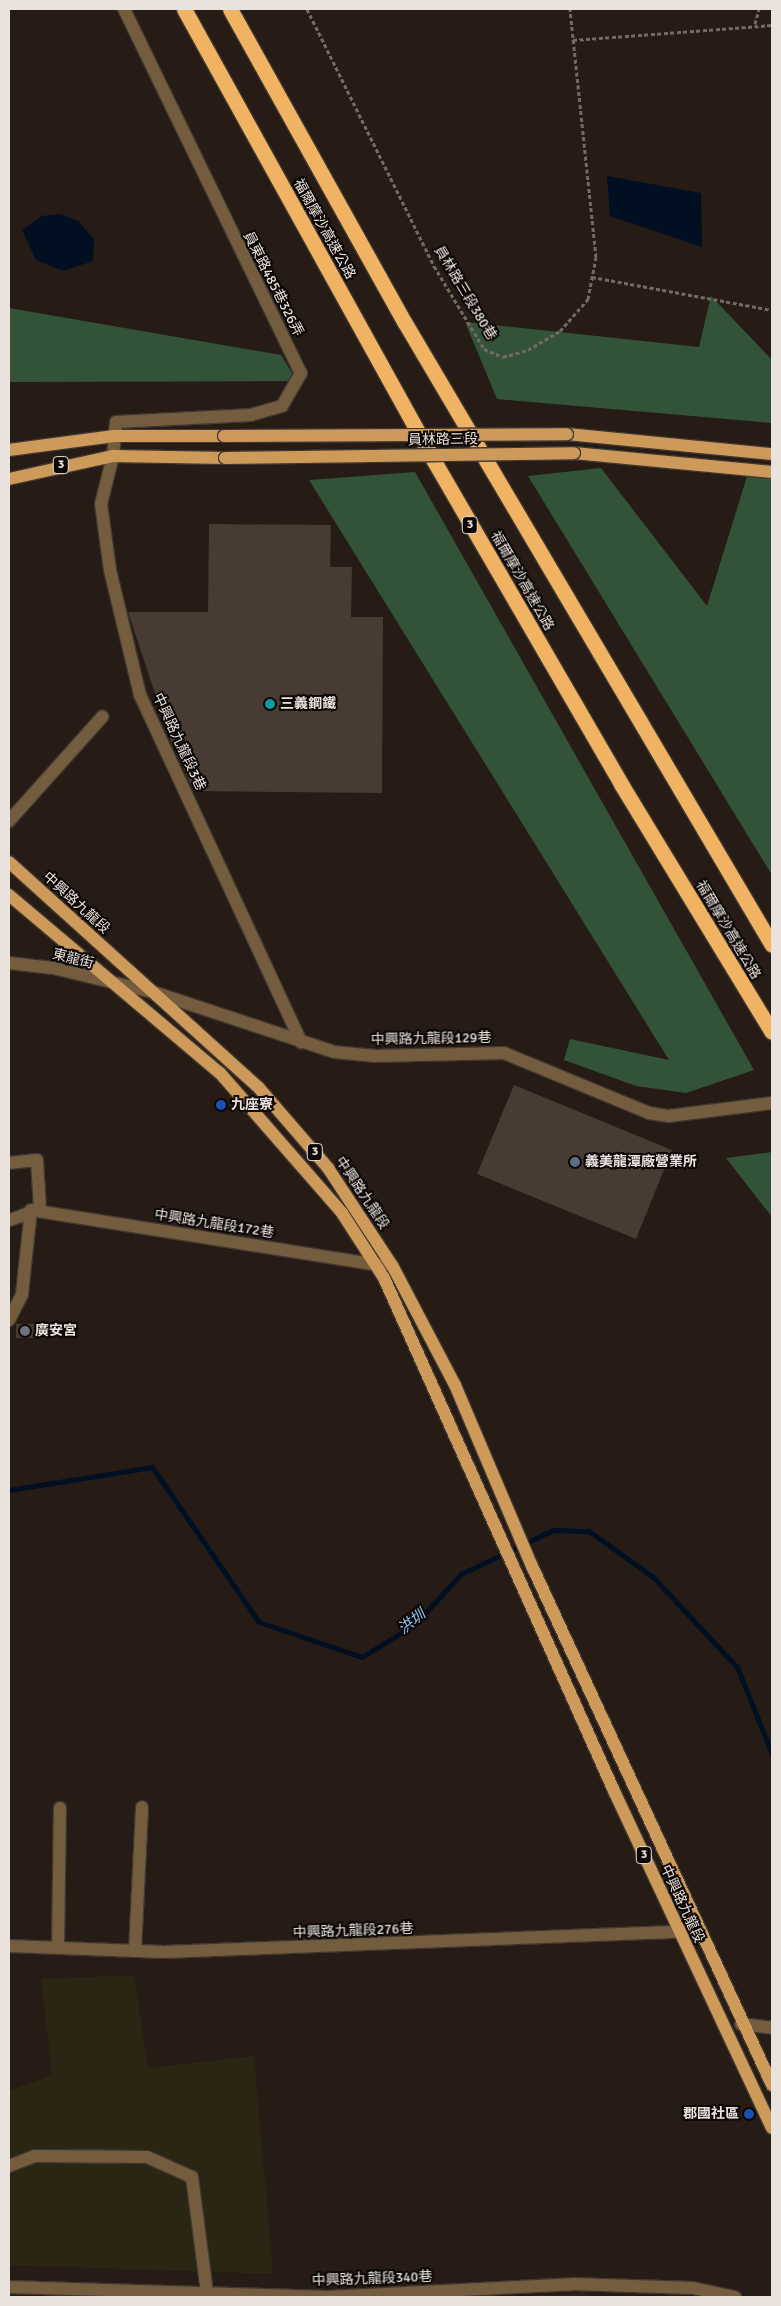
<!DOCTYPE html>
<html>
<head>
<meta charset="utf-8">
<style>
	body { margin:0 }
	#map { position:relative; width:781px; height:2306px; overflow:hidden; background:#261c15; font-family:Signika,"Noto Sans TC",sans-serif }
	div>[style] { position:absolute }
	.industrial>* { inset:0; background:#2b2514 }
	.forest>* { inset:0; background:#325338 }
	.water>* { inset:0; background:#000f21 }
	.stream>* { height:5px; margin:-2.5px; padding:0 2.5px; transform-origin:2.5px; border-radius:2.5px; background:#000f21 }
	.building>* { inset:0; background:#473b33 }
	.path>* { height:3px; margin-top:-1.5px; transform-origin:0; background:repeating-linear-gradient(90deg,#736a64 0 4px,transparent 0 6.5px) }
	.roads { filter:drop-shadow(1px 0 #413831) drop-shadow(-1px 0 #413831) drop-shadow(0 1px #413831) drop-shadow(0 -1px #413831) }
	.minor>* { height:12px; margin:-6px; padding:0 6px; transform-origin:6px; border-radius:6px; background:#745c3e }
	.major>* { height:12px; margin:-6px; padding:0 6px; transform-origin:6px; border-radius:6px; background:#cd9a5a }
	.highway>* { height:15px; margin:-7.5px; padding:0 7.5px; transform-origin:7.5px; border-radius:7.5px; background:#f0b364 }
	.bridges { filter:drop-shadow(1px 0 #413831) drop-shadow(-1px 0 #413831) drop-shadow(0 1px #413831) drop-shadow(0 -1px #413831) }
	.major-bridge>* { height:12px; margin:-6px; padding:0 6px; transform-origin:6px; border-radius:6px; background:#cd9a5a }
	.dots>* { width:14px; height:14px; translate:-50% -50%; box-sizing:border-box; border:2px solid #0c0705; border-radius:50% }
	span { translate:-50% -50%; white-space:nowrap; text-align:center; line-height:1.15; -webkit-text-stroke:4px #0c0705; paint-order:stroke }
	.shield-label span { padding:1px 4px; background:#0c0705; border:1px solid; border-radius:4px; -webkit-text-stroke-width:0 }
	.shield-label { font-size:12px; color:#e9e2dd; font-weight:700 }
	.street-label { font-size:14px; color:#e9e2dd }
	.poi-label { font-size:14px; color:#e9e2dd; font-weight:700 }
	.left { translate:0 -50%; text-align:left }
	.right { translate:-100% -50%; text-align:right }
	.water-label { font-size:15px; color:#8ec6f6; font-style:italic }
	.frame { position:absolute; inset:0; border:10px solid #e9e2dd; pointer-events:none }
</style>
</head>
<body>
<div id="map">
	<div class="industrial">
		<i style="clip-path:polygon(134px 1975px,148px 2068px,254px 2056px,273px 2274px,9px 2265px,9px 2091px,52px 2075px,41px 1979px)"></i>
		<i style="clip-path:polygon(585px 2293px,585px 2297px,500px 2297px)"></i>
	</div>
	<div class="forest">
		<i style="clip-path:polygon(711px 296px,772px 360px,772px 423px,497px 399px,465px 322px,699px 347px)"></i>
		<i style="clip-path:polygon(9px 308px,281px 355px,297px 381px,9px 382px)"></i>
		<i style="clip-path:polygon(601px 468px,707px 606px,748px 473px,772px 475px,772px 875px,528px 476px)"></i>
		<i style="clip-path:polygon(415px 472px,754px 1070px,686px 1093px,636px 1086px,564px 1060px,570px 1039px,669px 1060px,309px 480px)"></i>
		<i style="clip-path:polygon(772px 1152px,772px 1217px,726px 1158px)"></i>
	</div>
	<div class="water">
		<i style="clip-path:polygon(607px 176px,701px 193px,702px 247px,610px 216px)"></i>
		<i style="clip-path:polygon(60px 214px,78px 221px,94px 239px,93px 261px,63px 271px,36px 260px,22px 230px,42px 216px)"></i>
	</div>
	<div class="stream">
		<i style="left:9px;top:1490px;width:145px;rotate:-9.1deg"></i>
		<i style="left:152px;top:1467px;width:188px;rotate:55.4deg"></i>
		<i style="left:259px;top:1622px;width:109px;rotate:18.8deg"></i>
		<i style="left:362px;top:1657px;width:62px;rotate:-31.9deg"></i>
		<i style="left:415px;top:1624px;width:68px;rotate:-47.4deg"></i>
		<i style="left:461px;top:1574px;width:102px;rotate:-25.6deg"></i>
		<i style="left:553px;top:1530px;width:36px;rotate:2deg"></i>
		<i style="left:589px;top:1531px;width:79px;rotate:35.7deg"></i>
		<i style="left:653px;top:1577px;width:123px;rotate:47deg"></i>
		<i style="left:737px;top:1667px;width:94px;rotate:68.1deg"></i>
	</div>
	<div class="building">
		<i style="clip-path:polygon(209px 524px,331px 525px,330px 567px,352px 567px,351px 617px,383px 617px,382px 793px,194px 791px,170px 739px,128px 612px,208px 612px)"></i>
		<i style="clip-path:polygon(514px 1085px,672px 1150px,636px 1239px,477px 1174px)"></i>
		<i style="clip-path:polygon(16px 1324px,34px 1324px,33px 1338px,16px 1338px)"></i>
	</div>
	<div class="path">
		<i style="left:307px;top:9px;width:287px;rotate:63.7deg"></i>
		<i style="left:434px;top:266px;width:97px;rotate:58.9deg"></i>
		<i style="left:484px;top:349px;width:21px;rotate:23deg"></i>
		<i style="left:503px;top:357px;width:26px;rotate:-16deg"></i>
		<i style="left:528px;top:350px;width:37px;rotate:-31deg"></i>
		<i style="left:560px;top:331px;width:43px;rotate:-48.8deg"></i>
		<i style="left:588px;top:299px;width:43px;rotate:-79.2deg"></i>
		<i style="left:596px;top:257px;width:249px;rotate:-96deg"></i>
		<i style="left:755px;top:24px;width:16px;rotate:-75deg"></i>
		<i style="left:573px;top:40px;width:200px;rotate:-4.3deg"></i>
		<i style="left:592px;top:277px;width:183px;rotate:10.4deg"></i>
	</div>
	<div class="roads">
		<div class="minor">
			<i style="left:124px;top:9px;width:405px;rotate:64.1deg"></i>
			<i style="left:301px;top:373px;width:38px;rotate:120deg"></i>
			<i style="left:282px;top:406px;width:32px;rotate:164deg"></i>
			<i style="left:251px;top:415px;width:135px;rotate:177deg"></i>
			<i style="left:116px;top:422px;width:34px;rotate:95deg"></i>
			<i style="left:113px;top:456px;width:49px;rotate:104deg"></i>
			<i style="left:101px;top:504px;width:67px;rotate:82.2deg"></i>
			<i style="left:110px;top:570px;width:129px;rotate:76.5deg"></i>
			<i style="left:140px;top:695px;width:383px;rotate:65.1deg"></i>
			<i style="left:9px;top:821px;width:140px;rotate:-48.2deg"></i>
			<i style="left:9px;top:963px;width:44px;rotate:6.5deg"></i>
			<i style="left:53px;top:968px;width:103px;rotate:13.5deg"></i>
			<i style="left:153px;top:992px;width:191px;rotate:18.3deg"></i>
			<i style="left:334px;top:1052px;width:42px;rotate:5.4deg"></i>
			<i style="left:376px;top:1056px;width:128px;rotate:-1.3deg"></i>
			<i style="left:504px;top:1053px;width:157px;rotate:22.5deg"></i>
			<i style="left:649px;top:1113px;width:20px;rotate:9deg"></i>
			<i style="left:669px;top:1116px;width:104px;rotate:-7.2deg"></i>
			<i style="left:9px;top:1163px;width:28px;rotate:-6deg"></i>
			<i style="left:37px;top:1160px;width:49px;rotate:86.5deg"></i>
			<i style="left:40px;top:1209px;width:33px;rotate:160deg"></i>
			<i style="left:9px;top:1320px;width:29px;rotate:-63deg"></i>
			<i style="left:22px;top:1294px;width:84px;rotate:-83.9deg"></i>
			<i style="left:31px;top:1210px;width:356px;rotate:9deg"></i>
			<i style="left:9px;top:1946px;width:155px;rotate:2.2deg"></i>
			<i style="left:164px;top:1952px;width:534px;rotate:-2.25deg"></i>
			<i style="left:58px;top:1948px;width:140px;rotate:-89.2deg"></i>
			<i style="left:135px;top:1951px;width:144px;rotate:-87.2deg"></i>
			<i style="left:741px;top:2024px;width:31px;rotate:7deg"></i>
			<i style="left:9px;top:2166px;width:28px;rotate:-21deg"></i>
			<i style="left:35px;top:2156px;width:112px;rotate:0.5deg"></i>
			<i style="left:147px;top:2157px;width:49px;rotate:24deg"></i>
			<i style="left:192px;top:2177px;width:117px;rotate:82.6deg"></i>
			<i style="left:9px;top:2287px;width:319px;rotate:1.8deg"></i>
			<i style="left:328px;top:2297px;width:245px;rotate:-3deg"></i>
			<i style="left:573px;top:2284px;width:120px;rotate:1.9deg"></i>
			<i style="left:693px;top:2288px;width:43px;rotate:12.1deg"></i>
		</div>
		<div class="major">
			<i style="left:567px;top:434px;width:206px;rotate:5.6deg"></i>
			<i style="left:9px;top:450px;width:106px;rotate:-7.6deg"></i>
			<i style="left:114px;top:436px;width:110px"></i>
			<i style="left:574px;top:453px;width:199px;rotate:5.5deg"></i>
			<i style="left:9px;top:479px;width:107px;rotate:-12.5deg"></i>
			<i style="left:113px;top:456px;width:112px;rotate:1deg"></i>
			<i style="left:9px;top:862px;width:337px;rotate:42.1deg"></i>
			<i style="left:259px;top:1088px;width:106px;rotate:49.2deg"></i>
			<i style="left:328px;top:1168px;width:118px;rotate:56.7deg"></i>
			<i style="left:393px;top:1267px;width:133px;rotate:62.3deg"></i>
			<i style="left:455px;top:1385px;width:197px;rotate:67deg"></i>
			<i style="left:532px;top:1566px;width:572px;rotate:65.18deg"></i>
			<i style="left:9px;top:895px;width:276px;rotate:40.2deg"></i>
			<i style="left:220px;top:1073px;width:186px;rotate:48.9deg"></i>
			<i style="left:342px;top:1213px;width:77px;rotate:57.1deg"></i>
			<i style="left:384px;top:1278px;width:562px;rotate:65.85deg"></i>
			<i style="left:614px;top:1791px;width:372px;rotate:64.9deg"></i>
		</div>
		<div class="highway">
			<i style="left:184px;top:9px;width:517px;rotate:61.05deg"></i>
			<i style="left:434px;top:461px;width:373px;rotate:59.9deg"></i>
			<i style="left:621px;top:784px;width:290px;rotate:58.7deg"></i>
			<i style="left:230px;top:9px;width:359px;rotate:60.9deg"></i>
			<i style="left:405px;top:323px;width:722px;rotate:59.46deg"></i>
		</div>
	</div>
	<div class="bridges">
		<div class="major-bridge">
			<i style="left:224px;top:436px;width:343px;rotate:-0.3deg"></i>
			<i style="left:225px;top:458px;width:349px;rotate:-0.8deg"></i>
		</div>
	</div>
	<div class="dots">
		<i style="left:270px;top:704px;background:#0f9aa8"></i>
		<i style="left:221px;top:1105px;background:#1a4fb4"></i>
		<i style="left:575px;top:1162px;background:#5c6f8a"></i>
		<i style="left:25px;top:1331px;background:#6b7280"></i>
		<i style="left:749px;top:2114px;background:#1a4fb4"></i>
	</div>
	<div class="shield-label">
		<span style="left:61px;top:465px">3</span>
		<span style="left:470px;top:525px">3</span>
		<span style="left:315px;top:1152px">3</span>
		<span style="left:644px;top:1855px">3</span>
	</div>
	<div class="street-label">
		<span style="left:324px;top:229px;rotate:61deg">福爾摩沙高速公路</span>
		<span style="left:273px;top:284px;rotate:63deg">員東路485巷326弄</span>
		<span style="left:465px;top:293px;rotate:59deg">員林路三段380巷</span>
		<span style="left:443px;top:440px;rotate:-1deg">員林路三段</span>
		<span style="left:522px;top:581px;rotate:60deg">福爾摩沙高速公路</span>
		<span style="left:179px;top:742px;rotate:65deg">中興路九龍段3巷</span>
		<span style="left:76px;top:903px;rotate:42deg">中興路九龍段</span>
		<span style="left:728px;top:930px;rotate:59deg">福爾摩沙高速公路</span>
		<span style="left:73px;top:959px;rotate:14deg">東龍街</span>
		<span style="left:431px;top:1039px;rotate:-1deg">中興路九龍段129巷</span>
		<span style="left:362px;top:1193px;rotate:56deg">中興路九龍段</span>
		<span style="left:214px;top:1224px;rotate:9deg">中興路九龍段172巷</span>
		<span style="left:682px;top:1904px;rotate:65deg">中興路九龍段</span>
		<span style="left:353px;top:1931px;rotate:-2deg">中興路九龍段276巷</span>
		<span style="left:372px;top:2279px;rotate:-2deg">中興路九龍段340巷</span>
	</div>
	<div class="poi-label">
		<span class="left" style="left:280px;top:704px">三義鋼鐵</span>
		<span class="left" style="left:231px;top:1105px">九座寮</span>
		<span class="left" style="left:585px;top:1162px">義美龍潭廠營業所</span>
		<span class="left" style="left:35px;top:1331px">廣安宮</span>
		<span class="right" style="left:739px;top:2114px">郡國社區</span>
	</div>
	<div class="water-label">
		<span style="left:412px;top:1622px;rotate:-39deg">洪圳</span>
	</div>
	<div class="frame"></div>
</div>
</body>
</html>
